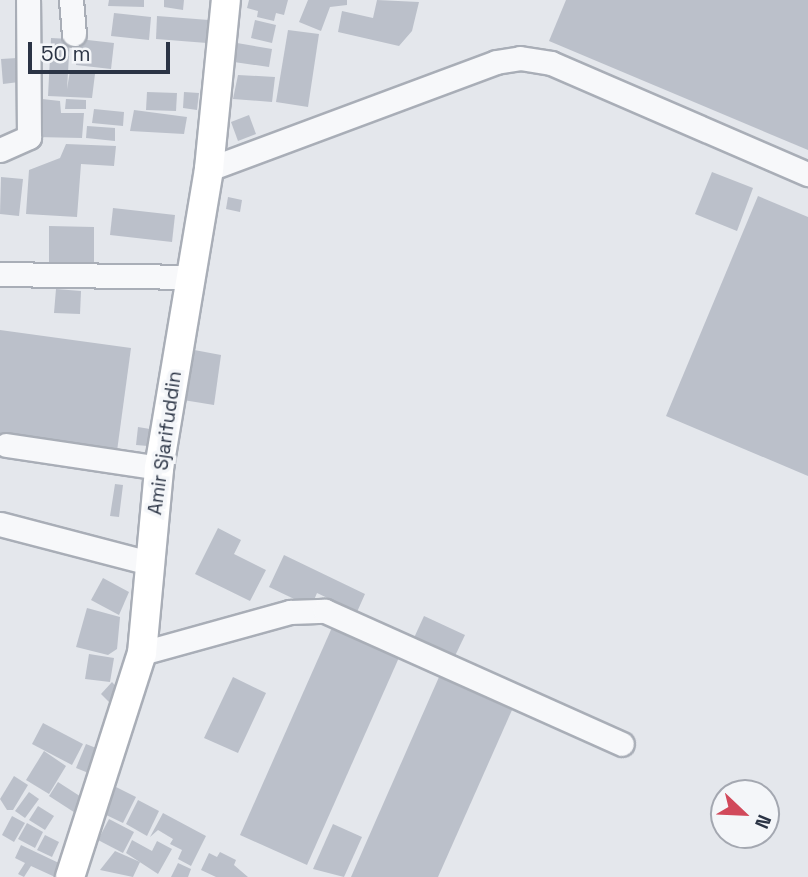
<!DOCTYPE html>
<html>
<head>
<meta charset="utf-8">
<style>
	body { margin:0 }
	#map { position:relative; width:808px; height:877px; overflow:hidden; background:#e4e7ec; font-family:"Space Grotesk",sans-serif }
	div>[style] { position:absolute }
	.building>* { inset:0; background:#bbc0ca }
	.roads { filter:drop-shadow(2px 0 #a9aeb7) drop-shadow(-2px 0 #a9aeb7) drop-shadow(0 2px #a9aeb7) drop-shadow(0 -2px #a9aeb7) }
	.minor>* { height:23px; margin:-11.5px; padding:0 11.5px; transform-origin:11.5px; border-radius:11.5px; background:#f7f8fa }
	.major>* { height:28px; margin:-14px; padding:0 14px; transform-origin:14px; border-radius:14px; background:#fff }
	span { translate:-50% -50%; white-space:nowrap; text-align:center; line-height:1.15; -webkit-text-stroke:7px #f4f6f9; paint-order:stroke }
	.street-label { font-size:19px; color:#2b3445 }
	.north { position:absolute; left:710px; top:779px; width:70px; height:70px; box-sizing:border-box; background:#f4f6f9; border:2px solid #a4a8b1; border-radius:50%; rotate:113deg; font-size:19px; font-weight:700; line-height:28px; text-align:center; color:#2b3445 }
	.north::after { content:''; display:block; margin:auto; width:24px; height:32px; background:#d1495b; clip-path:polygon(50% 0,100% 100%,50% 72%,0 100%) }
	.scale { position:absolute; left:28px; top:42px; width:142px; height:32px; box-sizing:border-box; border:4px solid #2b3445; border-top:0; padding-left:9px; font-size:21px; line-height:24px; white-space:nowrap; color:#2b3445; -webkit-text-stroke:5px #f4f6f9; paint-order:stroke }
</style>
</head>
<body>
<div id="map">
	<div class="building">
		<i style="clip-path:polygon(109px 0,144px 0,144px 7px,108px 6px)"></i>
		<i style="clip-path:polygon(164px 0,184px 0,183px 10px,164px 7px)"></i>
		<i style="clip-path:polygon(249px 0,288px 0,284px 15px,276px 13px,274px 21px,257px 17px,258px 11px,247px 8px)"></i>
		<i style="clip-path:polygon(308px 0,347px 0,347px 5px,330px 7px,321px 31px,299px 22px)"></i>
		<i style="clip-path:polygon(377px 0,419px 2px,412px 31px,399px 46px,338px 32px,342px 11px,373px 18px)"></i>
		<i style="clip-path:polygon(566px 0,808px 0,808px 150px,549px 41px)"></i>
		<i style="clip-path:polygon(114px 13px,151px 17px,149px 40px,111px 36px)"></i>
		<i style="clip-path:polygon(157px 16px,209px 20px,207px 43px,156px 39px)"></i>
		<i style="clip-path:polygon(255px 20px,276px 25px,272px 43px,251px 38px)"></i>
		<i style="clip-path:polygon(288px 30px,319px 34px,308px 107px,276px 102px)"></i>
		<i style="clip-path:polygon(51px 38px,70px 39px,67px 89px,70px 71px,95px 74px,92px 98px,48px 96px)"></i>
		<i style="clip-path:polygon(79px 39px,114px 43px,111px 69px,76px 65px)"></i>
		<i style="clip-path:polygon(237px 43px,272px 49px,269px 67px,234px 62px)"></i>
		<i style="clip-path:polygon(17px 58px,19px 82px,3px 84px,1px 59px)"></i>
		<i style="clip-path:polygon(238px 75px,275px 77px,272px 102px,233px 99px)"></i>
		<i style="clip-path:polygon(147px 92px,177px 93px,176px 111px,146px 110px)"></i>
		<i style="clip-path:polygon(184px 92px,199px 93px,197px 110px,183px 108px)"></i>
		<i style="clip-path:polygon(33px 98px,60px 101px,61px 113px,84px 113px,82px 138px,36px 137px)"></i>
		<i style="clip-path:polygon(66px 99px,86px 100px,86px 109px,65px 109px)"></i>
		<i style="clip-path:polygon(94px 109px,124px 112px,123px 126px,92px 123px)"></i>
		<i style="clip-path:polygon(134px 110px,187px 117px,184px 134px,130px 131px)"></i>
		<i style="clip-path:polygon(249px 115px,256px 134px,238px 141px,231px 122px)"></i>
		<i style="clip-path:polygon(87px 126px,115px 128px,115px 141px,86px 138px)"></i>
		<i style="clip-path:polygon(66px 144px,116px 146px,114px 166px,81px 164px,77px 217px,26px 214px,29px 170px,60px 158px)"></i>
		<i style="clip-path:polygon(712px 172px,753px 188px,737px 231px,695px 214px)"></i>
		<i style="clip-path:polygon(1px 177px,23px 179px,19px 216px,0 214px)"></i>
		<i style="clip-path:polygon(758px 196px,808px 217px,808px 476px,666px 416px)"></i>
		<i style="clip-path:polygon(228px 197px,242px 200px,240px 212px,226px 209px)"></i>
		<i style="clip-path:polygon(113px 208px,175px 215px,172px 242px,110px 235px)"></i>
		<i style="clip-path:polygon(49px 226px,94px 227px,94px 269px,49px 269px)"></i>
		<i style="clip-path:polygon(56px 289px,81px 291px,80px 314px,54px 313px)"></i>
		<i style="clip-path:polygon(0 330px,131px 348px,117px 451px,0 435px)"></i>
		<i style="clip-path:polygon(189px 349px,221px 355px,214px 405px,177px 399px)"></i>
		<i style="clip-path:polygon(138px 427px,150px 429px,148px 446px,136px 445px)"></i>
		<i style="clip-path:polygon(115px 484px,123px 485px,119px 517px,110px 516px)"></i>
		<i style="clip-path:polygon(218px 528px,241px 540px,234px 554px,266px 570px,250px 601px,195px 574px)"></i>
		<i style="clip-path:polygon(284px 555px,365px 594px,357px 612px,317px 593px,311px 607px,269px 587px)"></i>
		<i style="clip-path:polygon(103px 578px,129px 592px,119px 615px,91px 600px)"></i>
		<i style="clip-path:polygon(87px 608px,120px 617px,117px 649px,108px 655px,76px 647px)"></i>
		<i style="clip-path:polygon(424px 616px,465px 635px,454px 658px,413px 640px)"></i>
		<i style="clip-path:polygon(334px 623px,401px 653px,307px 865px,240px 835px)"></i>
		<i style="clip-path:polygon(89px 654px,114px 658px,110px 682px,85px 679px)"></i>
		<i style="clip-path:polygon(233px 677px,266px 693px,238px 753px,204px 738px)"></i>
		<i style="clip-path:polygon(439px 677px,512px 710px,438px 877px,351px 877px)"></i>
		<i style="clip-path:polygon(112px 682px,121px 692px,110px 703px,101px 694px)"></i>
		<i style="clip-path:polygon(43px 723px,83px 744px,72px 765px,32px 744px)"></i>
		<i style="clip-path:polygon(86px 744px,106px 752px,96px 776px,76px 768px)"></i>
		<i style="clip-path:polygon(44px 751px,66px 766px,49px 794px,26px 780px)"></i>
		<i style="clip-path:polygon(14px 776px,28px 785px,13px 810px,7px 810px,0 799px)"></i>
		<i style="clip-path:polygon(58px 782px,89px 802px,80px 816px,49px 796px)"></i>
		<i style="clip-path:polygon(116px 787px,136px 797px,123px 823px,102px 813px)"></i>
		<i style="clip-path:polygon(29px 792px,39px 799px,25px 818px,15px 811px)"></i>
		<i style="clip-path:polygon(138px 800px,159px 811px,147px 836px,126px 824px)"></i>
		<i style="clip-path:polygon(38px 806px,54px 816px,45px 830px,29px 820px)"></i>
		<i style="clip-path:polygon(163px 813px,206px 836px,191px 866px,178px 859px,182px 850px,170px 844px,173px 839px,158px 830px,150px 837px)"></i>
		<i style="clip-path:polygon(12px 816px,25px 823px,14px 842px,2px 835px)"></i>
		<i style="clip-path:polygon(109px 819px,134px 832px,123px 853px,98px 840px)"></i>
		<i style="clip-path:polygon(27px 823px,43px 832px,35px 848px,18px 839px)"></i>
		<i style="clip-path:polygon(333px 824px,362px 837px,344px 877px,313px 869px)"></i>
		<i style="clip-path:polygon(45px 835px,59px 842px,52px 857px,37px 850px)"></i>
		<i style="clip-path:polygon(132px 840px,152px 851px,157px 841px,172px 849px,158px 874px,126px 853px)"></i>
		<i style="clip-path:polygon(21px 845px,61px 864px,55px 877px,31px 866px,24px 877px,18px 874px,25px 863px,15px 858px)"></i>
		<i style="clip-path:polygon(115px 851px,140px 862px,133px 877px,100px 870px)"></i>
		<i style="clip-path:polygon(220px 852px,236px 860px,234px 865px,248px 877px,216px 877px,201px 870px,209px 853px,217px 857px)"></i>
		<i style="clip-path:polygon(178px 863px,191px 869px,188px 877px,171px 877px)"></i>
	</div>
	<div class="roads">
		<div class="minor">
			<i style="left:71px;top:0;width:34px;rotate:85deg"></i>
			<i style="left:0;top:150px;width:32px;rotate:-24deg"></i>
			<i style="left:29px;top:137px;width:137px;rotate:-90.4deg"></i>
			<i style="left:209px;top:169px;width:306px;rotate:-20.4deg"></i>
			<i style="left:496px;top:62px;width:24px;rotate:-9deg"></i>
			<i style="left:520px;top:58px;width:31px;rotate:9deg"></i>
			<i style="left:551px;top:63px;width:280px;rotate:23.4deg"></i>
			<i style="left:0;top:274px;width:189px;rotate:0.9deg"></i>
			<i style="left:6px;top:445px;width:155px;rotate:8.5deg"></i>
			<i style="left:0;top:524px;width:155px;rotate:14.6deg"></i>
			<i style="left:142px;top:653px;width:154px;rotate:-15.5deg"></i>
			<i style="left:290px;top:612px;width:35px;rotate:-2deg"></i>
			<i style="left:325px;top:611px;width:325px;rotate:24.1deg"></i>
		</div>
		<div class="major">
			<i style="left:70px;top:877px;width:235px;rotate:-72.2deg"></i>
			<i style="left:142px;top:653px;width:186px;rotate:-84.7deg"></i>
			<i style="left:159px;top:468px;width:303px;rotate:-80.5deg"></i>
			<i style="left:209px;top:169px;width:170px;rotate:-84.3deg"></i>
		</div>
	</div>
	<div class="street-label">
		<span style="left:165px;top:443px;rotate:-82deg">Amir Sjarifuddin</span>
	</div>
	<div class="north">N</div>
	<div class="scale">50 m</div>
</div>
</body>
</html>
